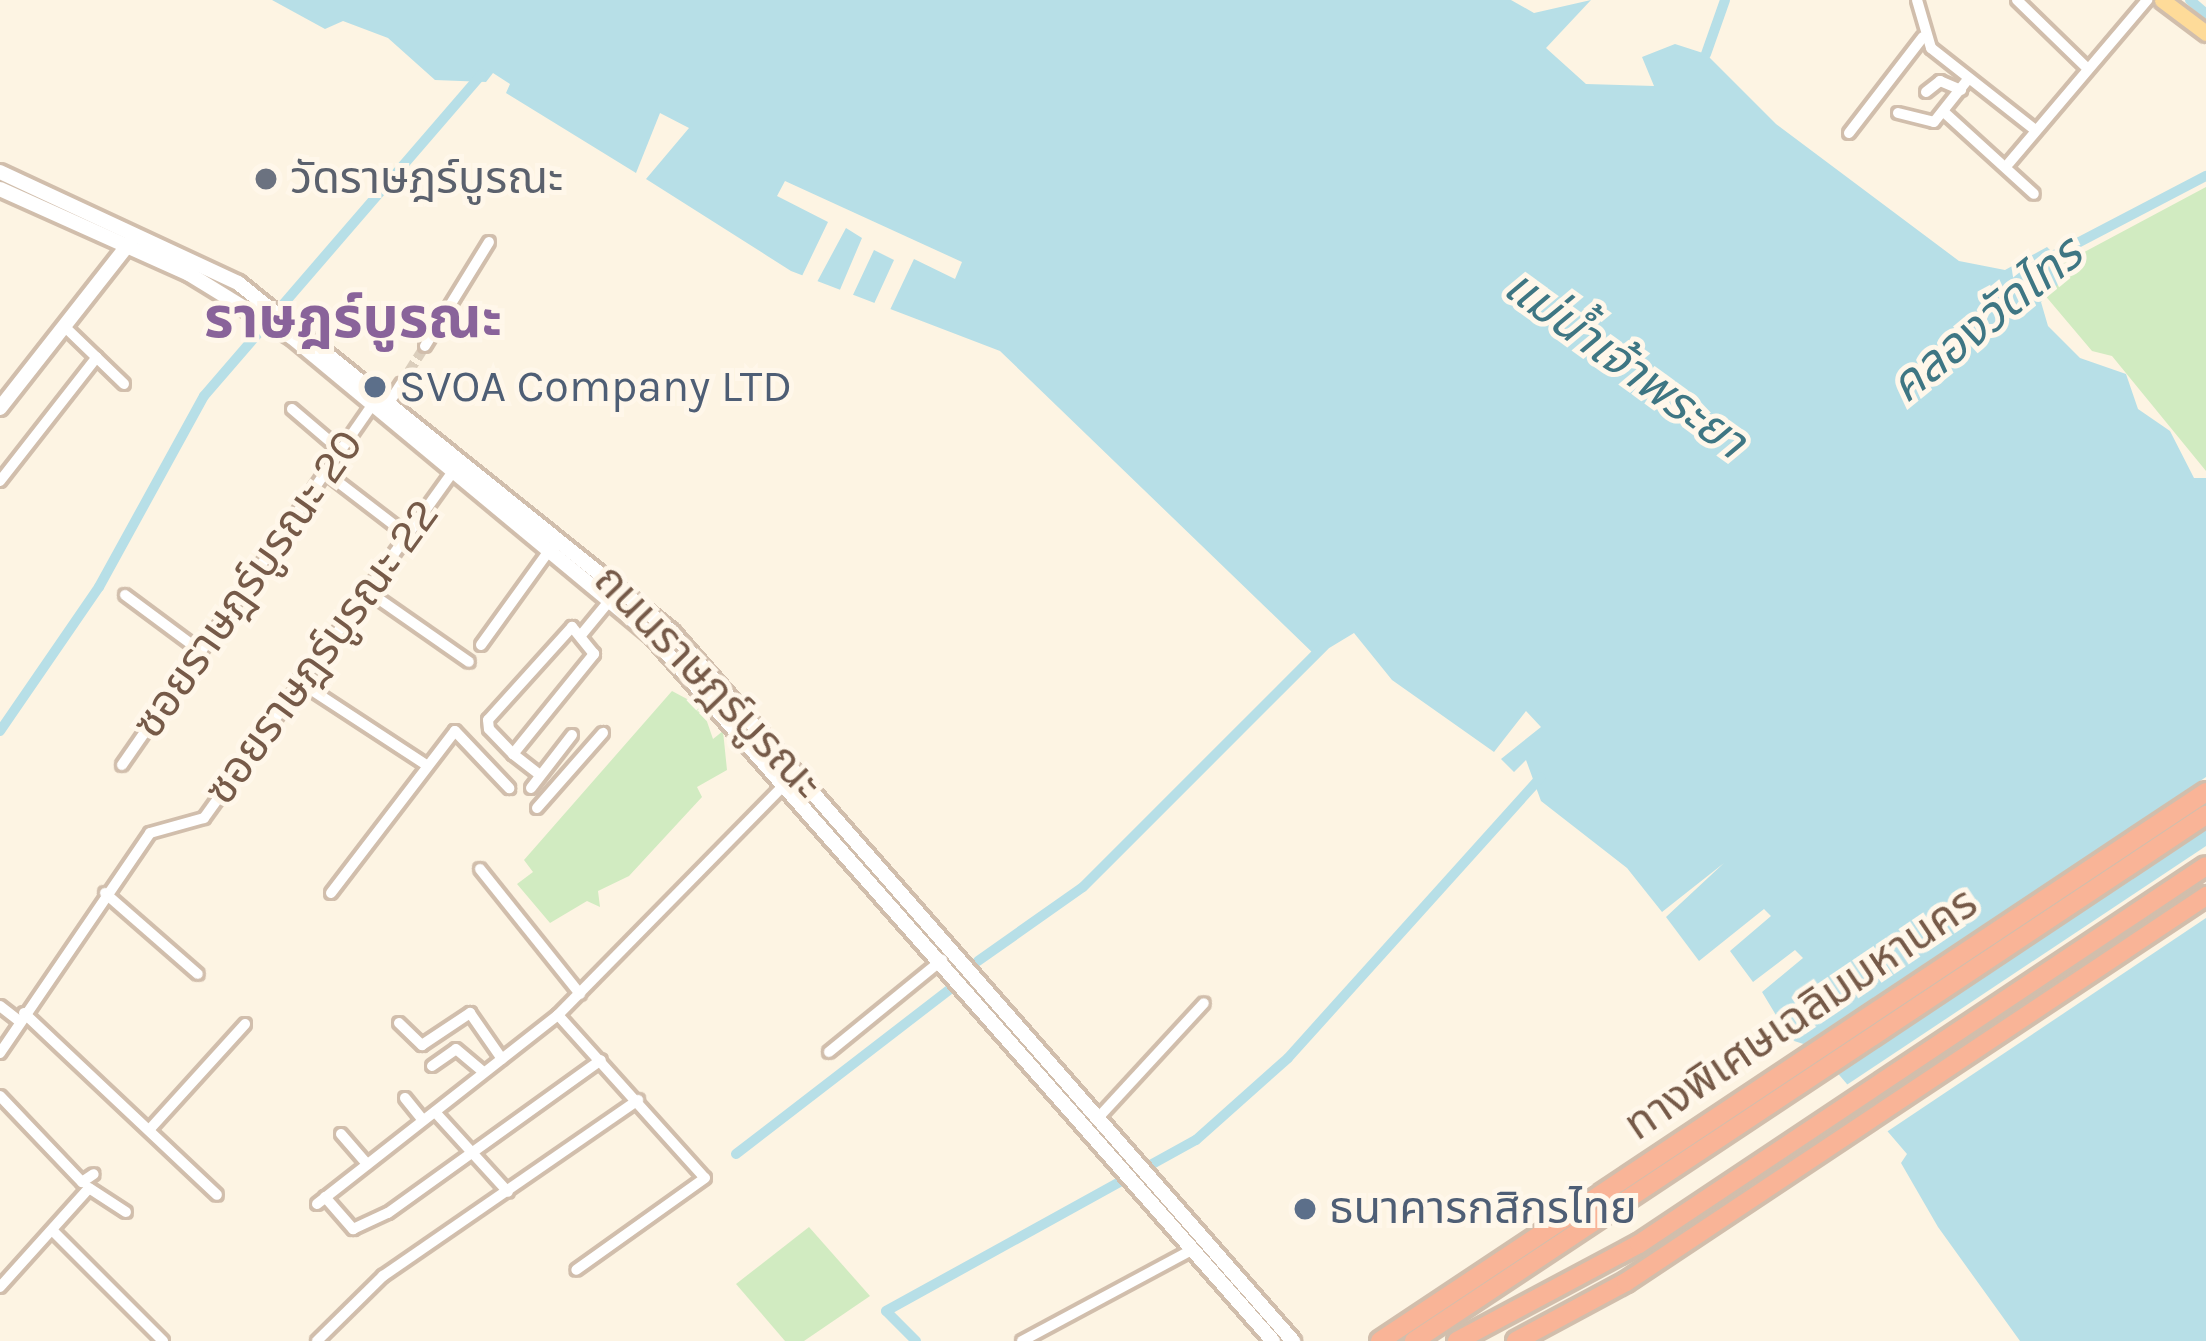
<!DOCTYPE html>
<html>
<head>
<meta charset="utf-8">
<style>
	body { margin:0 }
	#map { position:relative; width:2206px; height:1341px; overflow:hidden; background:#fdf4e3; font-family:Karla,"Noto Sans Thai",sans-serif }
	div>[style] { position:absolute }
	.green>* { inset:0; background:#d1ebc1 }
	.water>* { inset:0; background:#b7dfe7 }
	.pier>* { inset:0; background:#fdf4e3 }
	.canal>* { height:10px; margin:-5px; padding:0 5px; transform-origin:5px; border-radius:5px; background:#b7dfe7 }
	.street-tunnel>* { height:10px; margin-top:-5px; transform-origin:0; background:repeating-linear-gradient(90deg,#dbcebc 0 10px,transparent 0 15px) }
	.roads { filter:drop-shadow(3px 0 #d1beac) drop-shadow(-3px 0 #d1beac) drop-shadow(0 3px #d1beac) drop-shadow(0 -3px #d1beac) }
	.street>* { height:10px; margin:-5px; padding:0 5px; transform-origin:5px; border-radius:5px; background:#fff }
	.secondary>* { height:14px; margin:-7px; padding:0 7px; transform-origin:7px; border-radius:7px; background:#fff }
	.primary>* { height:15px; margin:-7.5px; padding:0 7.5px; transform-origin:7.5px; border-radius:7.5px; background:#fedb99 }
	.highway>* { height:18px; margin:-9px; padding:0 9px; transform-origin:9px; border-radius:9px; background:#f9b497 }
	.dots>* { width:33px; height:33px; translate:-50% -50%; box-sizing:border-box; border:6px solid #fff7ea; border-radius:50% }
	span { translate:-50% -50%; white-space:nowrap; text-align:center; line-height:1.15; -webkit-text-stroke:10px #fff7ea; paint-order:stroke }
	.worship-label { font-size:45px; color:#5b616d }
	.left { translate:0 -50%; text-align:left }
	.service-label { font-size:45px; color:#4e5e75 }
	.street-label { font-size:45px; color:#765a48 }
	.water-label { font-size:48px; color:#3e7683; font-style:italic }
	.district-label { font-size:57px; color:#89639a; font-weight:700 }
</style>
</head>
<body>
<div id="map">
	<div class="green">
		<i style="clip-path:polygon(2206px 187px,2206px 471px,2112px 356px,2092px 351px,2043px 293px,2060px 265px)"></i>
		<i style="clip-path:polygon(672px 691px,702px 707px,713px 739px,723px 731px,727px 770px,697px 787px,702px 797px,629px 876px,598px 891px,600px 907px,587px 901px,550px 923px,517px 884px,533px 872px,524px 860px)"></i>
		<i style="clip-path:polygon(809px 1227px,870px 1296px,804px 1341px,785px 1341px,736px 1284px)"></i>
	</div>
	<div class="water">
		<i style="clip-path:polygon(272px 0,1511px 0,1534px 13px,1591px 0,1546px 48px,1586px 84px,1654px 86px,1642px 57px,1675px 44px,1706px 54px,1776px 124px,1959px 261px,2005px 270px,2047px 247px,2071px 271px,2041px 302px,2048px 326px,2080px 358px,2126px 374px,2138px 409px,2170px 431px,2194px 478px,2206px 478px,2206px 1341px,2020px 1341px,1938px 1227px,1901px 1163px,1907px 1154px,1816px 1048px,1791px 1040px,1762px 992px,1803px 958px,1795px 950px,1753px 982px,1730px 951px,1771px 916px,1764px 909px,1699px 961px,1666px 917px,1724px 863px,1662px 912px,1627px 868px,1541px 801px,1526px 760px,1514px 772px,1501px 759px,1541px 727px,1526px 711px,1494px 752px,1392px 680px,1354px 633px,1316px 656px,1000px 351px,791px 271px,646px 179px,689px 128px,660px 113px,636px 173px,506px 93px,510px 84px,493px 73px,486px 82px,435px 80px,388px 38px,343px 21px,325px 29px)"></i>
	</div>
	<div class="pier">
		<i style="clip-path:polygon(785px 181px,962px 262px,955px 279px,914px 259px,889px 312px,873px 306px,894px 260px,874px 250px,852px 297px,839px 292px,862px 238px,846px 228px,817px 282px,802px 276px,828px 222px,777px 196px)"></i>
		<i style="clip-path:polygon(2206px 777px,2206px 829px,1833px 1077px,1797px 1049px)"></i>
		<i style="clip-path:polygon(2206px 846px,2206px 918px,1882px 1135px,1842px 1088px)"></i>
	</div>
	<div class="canal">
		<i style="left:2190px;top:0;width:21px;rotate:41deg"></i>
		<i style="left:1706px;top:54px;width:57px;rotate:-70.6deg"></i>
		<i style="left:2045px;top:260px;width:182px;rotate:-27.6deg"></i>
		<i style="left:0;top:731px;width:175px;rotate:-55.5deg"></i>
		<i style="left:99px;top:587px;width:218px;rotate:-61.2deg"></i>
		<i style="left:204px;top:396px;width:425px;rotate:-49.2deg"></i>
		<i style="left:978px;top:961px;width:128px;rotate:-35.2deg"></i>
		<i style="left:1083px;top:887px;width:341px;rotate:-45deg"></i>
		<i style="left:736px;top:1154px;width:270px;rotate:-37.6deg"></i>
		<i style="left:916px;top:1341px;width:42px;rotate:-135deg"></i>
		<i style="left:886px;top:1311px;width:354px;rotate:-28.9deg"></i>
		<i style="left:1196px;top:1140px;width:123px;rotate:-41.7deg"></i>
		<i style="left:1288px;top:1058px;width:377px;rotate:-48deg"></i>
	</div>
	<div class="street-tunnel">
		<i style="left:401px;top:384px;width:45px;rotate:-57.7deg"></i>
	</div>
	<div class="roads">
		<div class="street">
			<i style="left:1917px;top:0;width:50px;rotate:73.7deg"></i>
			<i style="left:1931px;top:48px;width:131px;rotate:38.2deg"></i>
			<i style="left:2017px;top:0;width:99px;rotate:44.2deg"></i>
			<i style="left:1926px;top:92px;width:18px;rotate:-38deg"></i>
			<i style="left:1940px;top:81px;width:23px;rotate:23deg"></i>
			<i style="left:1898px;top:113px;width:37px;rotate:14deg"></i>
			<i style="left:1934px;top:122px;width:56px;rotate:-51.5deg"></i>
			<i style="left:1945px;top:113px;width:120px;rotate:42.3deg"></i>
			<i style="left:1849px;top:133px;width:121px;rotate:-52.4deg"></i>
			<i style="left:2009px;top:163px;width:214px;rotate:-49.7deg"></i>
			<i style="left:65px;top:327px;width:82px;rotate:44deg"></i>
			<i style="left:425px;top:346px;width:122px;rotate:-58.4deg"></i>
			<i style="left:392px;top:398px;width:17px;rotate:-57deg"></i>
			<i style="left:292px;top:409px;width:63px;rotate:40.5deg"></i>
			<i style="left:325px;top:472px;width:97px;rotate:37.5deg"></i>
			<i style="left:0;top:481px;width:157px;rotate:-52deg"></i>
			<i style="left:363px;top:588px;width:129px;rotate:34.9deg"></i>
			<i style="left:125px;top:595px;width:92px;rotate:36.6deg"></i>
			<i style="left:582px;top:634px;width:44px;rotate:-50.5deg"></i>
			<i style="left:481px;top:645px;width:120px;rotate:-54.2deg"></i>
			<i style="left:298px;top:681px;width:155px;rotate:33.2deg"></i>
			<i style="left:513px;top:754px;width:129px;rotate:-51deg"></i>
			<i style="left:594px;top:654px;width:35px;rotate:-129deg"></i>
			<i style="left:572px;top:627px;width:125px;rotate:132.1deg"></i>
			<i style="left:488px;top:720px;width:9px;rotate:84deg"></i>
			<i style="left:489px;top:729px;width:35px;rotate:46deg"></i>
			<i style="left:513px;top:754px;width:34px;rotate:38deg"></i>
			<i style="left:122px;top:765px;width:441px;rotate:-55.2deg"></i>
			<i style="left:531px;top:788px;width:67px;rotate:-52.3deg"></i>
			<i style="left:537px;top:808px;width:100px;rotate:-48.7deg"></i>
			<i style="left:480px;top:869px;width:160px;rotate:51.3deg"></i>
			<i style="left:105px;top:893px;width:123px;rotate:41.1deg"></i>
			<i style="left:331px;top:893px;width:204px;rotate:-52.6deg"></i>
			<i style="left:455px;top:731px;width:79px;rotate:46.5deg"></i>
			<i style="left:0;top:1006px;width:24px;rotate:38deg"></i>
			<i style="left:24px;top:1013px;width:265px;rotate:43.3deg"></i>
			<i style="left:558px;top:1015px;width:219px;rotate:48deg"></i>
			<i style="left:705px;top:1178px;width:158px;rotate:144.5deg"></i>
			<i style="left:399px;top:1023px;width:32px;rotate:44deg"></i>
			<i style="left:422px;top:1045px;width:58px;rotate:-33.7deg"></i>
			<i style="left:470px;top:1013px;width:56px;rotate:55.2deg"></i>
			<i style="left:829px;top:1052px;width:146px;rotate:-39.2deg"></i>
			<i style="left:0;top:1053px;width:266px;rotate:-55.7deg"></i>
			<i style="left:150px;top:833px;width:56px;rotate:-15.5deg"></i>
			<i style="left:204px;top:818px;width:430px;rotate:-54.3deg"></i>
			<i style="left:432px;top:1066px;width:29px;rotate:-35deg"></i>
			<i style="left:456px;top:1049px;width:35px;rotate:40deg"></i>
			<i style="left:0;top:1096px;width:119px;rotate:46.4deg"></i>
			<i style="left:82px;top:1182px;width:14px;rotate:-34deg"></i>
			<i style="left:405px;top:1098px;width:27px;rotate:51deg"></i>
			<i style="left:435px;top:1112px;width:108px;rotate:47.6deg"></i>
			<i style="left:1098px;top:1118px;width:156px;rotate:-47.3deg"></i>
			<i style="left:149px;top:1130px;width:143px;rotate:-47.8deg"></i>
			<i style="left:341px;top:1134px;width:40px;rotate:49deg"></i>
			<i style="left:325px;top:1197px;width:43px;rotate:48.8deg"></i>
			<i style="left:353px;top:1229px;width:38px;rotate:-25deg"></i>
			<i style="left:388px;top:1213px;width:262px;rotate:-35.7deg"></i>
			<i style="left:317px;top:1204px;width:306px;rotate:-38.1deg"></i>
			<i style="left:558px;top:1015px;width:327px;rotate:-45.5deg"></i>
			<i style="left:52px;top:1230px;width:157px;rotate:45deg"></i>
			<i style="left:0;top:1287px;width:133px;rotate:-48deg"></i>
			<i style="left:89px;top:1188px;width:44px;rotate:33deg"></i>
			<i style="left:317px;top:1341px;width:93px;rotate:-44.6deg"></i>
			<i style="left:383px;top:1276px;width:310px;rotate:-34.6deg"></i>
			<i style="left:1022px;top:1341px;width:193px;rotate:-28.2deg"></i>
		</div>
		<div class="secondary">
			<i style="left:0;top:172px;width:263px;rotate:25deg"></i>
			<i style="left:238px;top:283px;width:557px;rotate:38.8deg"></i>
			<i style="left:672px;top:632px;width:943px;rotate:48.79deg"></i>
			<i style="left:0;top:189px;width:207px;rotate:24.2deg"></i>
			<i style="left:189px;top:274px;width:122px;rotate:31.6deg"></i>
			<i style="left:293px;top:338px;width:465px;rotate:39.7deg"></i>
			<i style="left:651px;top:635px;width:941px;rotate:48.62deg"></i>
			<i style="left:0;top:408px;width:211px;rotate:-51.9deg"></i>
		</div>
		<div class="primary">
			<i style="left:2162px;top:0;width:55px;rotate:36.9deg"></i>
		</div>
		<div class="highway">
			<i style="left:1380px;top:1341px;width:992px;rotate:-33.61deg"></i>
			<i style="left:1414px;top:1341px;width:951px;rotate:-33.59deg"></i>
			<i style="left:1457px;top:1341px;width:206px;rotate:-28.1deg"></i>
			<i style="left:1639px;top:1244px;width:681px;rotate:-33.69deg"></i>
			<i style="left:1516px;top:1341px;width:125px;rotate:-28.2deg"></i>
			<i style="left:1626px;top:1282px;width:697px;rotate:-33.64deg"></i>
		</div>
	</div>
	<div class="dots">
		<i style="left:266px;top:179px;background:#6b7280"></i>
		<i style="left:375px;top:387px;background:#5c6f8a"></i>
		<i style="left:1305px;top:1209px;background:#5c6f8a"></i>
	</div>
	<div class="worship-label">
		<span class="left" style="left:290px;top:179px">วัดราษฎร์บูรณะ</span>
	</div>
	<div class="service-label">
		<span class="left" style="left:399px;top:387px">SVOA Company LTD</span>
		<span class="left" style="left:1329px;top:1209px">ธนาคารกสิกรไทย</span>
	</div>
	<div class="street-label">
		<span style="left:248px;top:584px;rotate:-55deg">ซอยราษฎร์บูรณะ 20</span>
		<span style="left:322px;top:652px;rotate:-54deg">ซอยราษฎร์บูรณะ 22</span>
		<span style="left:708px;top:682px;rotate:46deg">ถนนราษฎร์บูรณะ</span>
		<span style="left:1801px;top:1014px;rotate:-34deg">ทางพิเศษเฉลิมมหานคร</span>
	</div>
	<div class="water-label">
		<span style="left:1986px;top:320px;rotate:-39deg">คลองวัดไทร</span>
		<span style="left:1625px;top:364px;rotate:36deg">แม่น้ำเจ้าพระยา</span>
	</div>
	<div class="district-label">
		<span style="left:353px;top:319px">ราษฎร์บูรณะ</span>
	</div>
</div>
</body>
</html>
